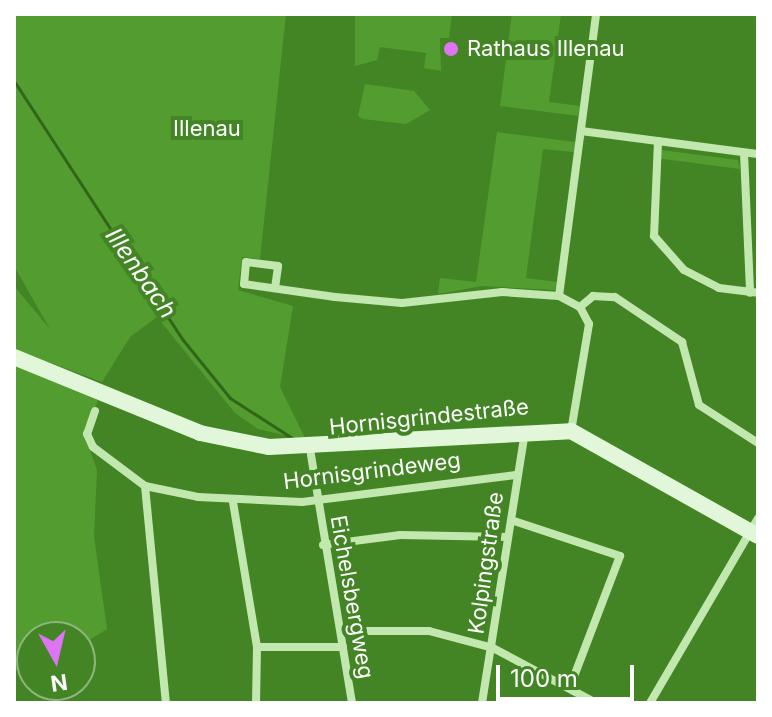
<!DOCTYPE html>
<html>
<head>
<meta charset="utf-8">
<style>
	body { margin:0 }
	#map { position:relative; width:772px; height:717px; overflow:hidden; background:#438525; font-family:Inter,sans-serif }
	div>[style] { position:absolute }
	.green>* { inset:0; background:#539d30 }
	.stream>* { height:3px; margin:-1.5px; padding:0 1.5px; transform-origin:1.5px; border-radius:1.5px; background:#31651a }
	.street>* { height:8px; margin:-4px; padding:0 4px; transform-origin:4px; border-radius:4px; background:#c2e8af }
	.secondary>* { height:16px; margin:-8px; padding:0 8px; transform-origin:8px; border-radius:8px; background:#e2f7d9 }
	.dots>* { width:22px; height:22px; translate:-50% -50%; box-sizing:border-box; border:4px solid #438525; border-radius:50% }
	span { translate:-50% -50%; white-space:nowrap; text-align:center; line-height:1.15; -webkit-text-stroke:8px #438525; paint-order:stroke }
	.poi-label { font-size:22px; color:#fff }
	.left { translate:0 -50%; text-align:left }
	.park-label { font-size:22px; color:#fdfffd }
	.street-label { font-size:22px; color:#fff }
	.water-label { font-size:24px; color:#fff; font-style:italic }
	.frame { position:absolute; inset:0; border:16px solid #fff; pointer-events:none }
	.north { position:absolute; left:16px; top:621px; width:80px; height:80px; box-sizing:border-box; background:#438525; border:2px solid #8eb67c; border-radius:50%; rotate:172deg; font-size:22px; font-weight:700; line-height:32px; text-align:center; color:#fff }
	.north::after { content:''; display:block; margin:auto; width:28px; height:36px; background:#dd74f2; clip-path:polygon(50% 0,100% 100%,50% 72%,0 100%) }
	.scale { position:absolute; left:496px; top:665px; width:138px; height:36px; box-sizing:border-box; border:4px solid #fff; border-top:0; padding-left:10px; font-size:24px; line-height:28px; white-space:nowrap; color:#fff; -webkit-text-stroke:6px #438525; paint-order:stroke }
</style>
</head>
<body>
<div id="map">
	<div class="green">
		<i style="clip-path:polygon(14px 14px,286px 14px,260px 259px,242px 257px,238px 290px,293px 306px,280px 387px,306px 440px,258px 429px,235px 413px,157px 317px,130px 337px,102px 382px,14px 349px,14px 286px,50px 329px,14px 266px)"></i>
		<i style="clip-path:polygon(355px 14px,452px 14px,449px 38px,440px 38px,441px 71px,424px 68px,426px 53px,380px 47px,377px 60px,355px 66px)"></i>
		<i style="clip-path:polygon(512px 14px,561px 14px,549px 102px,580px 106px,578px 116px,500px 106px)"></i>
		<i style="clip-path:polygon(365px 84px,414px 91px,430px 110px,406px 124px,363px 119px,358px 116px)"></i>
		<i style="clip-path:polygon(497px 132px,575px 142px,574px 152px,543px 149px,526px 278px,557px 282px,555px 290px,482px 286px,438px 294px,440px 278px,476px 282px)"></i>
		<i style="clip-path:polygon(661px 150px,738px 160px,740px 169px,656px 158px)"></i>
		<i style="clip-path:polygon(14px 362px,98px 400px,85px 436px,97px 470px,94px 537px,107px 629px,80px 646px,80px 637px,32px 637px,32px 665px,14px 671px)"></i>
	</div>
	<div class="stream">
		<i style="left:14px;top:81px;width:309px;rotate:56.9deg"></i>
		<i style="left:183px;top:340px;width:75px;rotate:51deg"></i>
		<i style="left:230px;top:398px;width:74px;rotate:32.8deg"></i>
	</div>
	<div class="street">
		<i style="left:581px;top:131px;width:178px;rotate:7.4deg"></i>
		<i style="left:658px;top:141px;width:95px;rotate:92.4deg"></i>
		<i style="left:654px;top:236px;width:45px;rotate:48.6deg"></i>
		<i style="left:684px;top:270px;width:39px;rotate:27deg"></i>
		<i style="left:719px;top:288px;width:39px;rotate:7deg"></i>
		<i style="left:744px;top:153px;width:140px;rotate:87.5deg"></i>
		<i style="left:275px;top:288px;width:22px;rotate:-82deg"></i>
		<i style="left:278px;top:266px;width:32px;rotate:-173deg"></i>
		<i style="left:246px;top:262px;width:22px;rotate:95deg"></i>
		<i style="left:244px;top:284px;width:92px;rotate:8.1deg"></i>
		<i style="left:335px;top:297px;width:67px;rotate:5.1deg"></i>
		<i style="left:402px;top:303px;width:101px;rotate:-6.3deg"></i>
		<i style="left:502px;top:292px;width:57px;rotate:4deg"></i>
		<i style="left:559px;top:296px;width:24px;rotate:28deg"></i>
		<i style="left:580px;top:307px;width:19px;rotate:62deg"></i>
		<i style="left:589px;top:324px;width:109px;rotate:99.5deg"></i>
		<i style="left:559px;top:296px;width:284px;rotate:-82.5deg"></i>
		<i style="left:580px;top:307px;width:17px;rotate:-40deg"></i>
		<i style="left:593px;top:296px;width:22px;rotate:3deg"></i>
		<i style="left:615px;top:297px;width:81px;rotate:33.9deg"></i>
		<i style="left:682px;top:342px;width:65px;rotate:74.9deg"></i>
		<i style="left:699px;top:405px;width:70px;rotate:32.8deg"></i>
		<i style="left:95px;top:411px;width:24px;rotate:109deg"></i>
		<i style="left:87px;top:434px;width:14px;rotate:65deg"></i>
		<i style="left:93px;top:447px;width:65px;rotate:36.9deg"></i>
		<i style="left:145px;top:486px;width:54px;rotate:11.7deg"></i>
		<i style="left:198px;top:497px;width:104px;rotate:2.8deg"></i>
		<i style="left:302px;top:502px;width:217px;rotate:-7.2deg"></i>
		<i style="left:310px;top:449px;width:257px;rotate:80.6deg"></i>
		<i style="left:145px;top:486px;width:218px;rotate:84.5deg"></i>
		<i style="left:233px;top:502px;width:147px;rotate:80.6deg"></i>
		<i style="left:257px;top:647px;width:56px;rotate:91deg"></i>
		<i style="left:511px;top:520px;width:115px;rotate:18.3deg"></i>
		<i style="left:620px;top:556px;width:140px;rotate:110.9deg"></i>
		<i style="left:323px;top:545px;width:78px;rotate:-7.4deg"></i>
		<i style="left:400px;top:535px;width:108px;rotate:1.1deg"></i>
		<i style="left:341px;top:631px;width:88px"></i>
		<i style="left:429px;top:631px;width:66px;rotate:14.9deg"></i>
		<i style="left:493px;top:648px;width:117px;rotate:28.1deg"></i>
		<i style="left:257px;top:647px;width:86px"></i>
		<i style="left:482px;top:703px;width:273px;rotate:-81deg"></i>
		<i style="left:650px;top:703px;width:214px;rotate:-59.7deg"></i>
	</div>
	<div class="secondary">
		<i style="left:14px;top:357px;width:201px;rotate:22.2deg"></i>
		<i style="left:200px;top:433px;width:70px;rotate:11.5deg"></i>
		<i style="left:269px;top:447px;width:302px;rotate:-3deg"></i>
		<i style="left:571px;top:431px;width:214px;rotate:29.3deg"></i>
	</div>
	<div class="dots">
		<i style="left:451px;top:49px;background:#dd74f2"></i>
	</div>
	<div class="poi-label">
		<span class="left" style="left:467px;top:49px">Rathaus Illenau</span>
	</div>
	<div class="park-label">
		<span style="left:207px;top:129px">Illenau</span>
	</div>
	<div class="street-label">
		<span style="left:429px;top:417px;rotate:-6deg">Hornisgrindestraße</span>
		<span style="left:372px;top:471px;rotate:-7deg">Hornisgrindeweg</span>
		<span style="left:486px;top:563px;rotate:-82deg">Kolpingstraße</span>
		<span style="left:352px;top:597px;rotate:80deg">Eichelsbergweg</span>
	</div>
	<div class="water-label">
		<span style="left:141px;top:273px;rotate:55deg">Illenbach</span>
	</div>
	<div class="frame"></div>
	<div class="north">N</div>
	<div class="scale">100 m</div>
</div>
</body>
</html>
